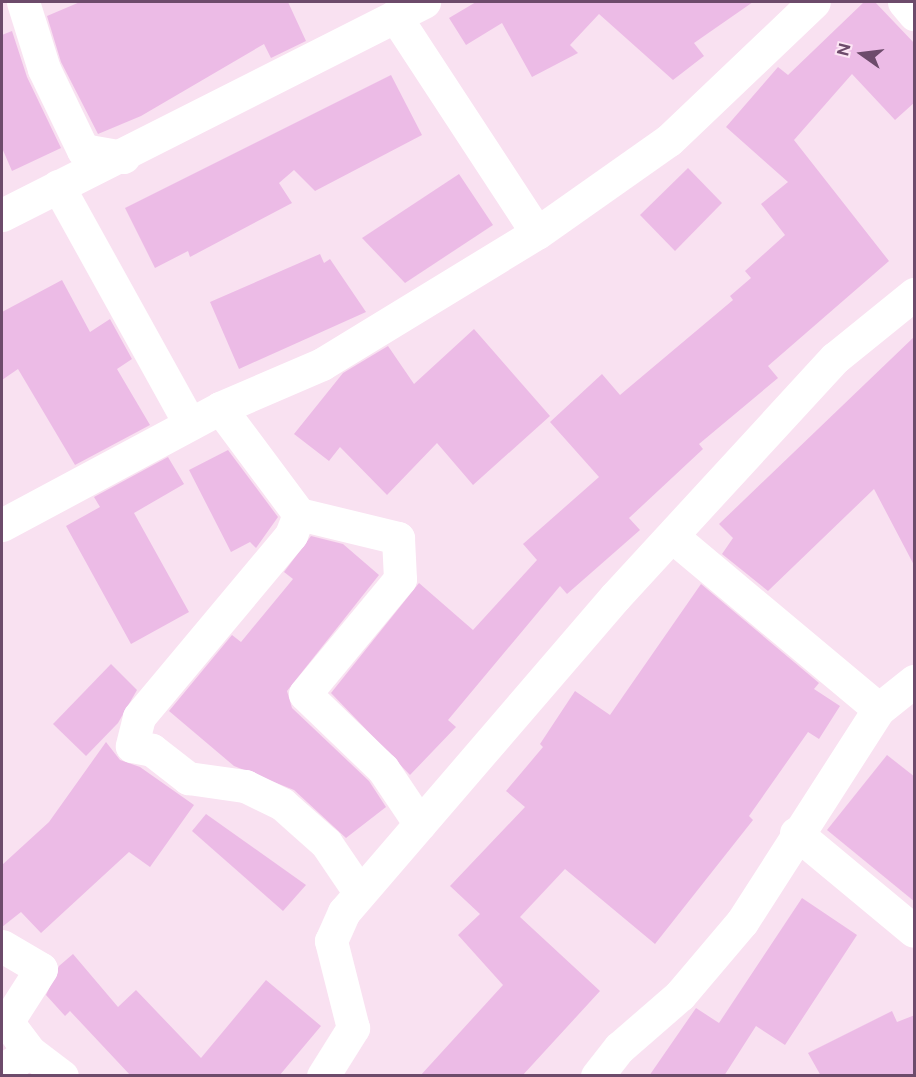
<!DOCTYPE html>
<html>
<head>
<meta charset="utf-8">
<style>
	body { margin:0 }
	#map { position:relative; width:916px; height:1077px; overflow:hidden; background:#f9e1f1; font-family:"Public Sans",sans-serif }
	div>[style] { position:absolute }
	.building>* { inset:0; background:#ecbbe6 }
	.minor>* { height:33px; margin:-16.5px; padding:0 16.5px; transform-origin:16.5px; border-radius:16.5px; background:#fff }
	span { translate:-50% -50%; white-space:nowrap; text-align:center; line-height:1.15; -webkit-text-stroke:4.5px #fde6f5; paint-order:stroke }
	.frame { position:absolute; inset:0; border:3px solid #6d4b6b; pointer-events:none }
	.north { position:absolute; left:832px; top:24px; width:60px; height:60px; -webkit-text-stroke:4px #fde6f5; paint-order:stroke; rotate:284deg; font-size:16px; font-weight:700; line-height:24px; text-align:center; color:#6d4b6b }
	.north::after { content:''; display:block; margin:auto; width:21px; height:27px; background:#6d4b6b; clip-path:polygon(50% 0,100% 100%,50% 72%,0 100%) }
</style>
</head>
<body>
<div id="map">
	<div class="building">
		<i style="clip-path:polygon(80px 2px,288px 2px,306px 41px,271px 58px,264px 44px,141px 116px,98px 134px,61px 62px,47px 16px)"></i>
		<i style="clip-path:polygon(476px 2px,753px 2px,694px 43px,704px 56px,673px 80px,599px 14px,570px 45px,578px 53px,532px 77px,502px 23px,466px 45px,449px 18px)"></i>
		<i style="clip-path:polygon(864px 2px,875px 2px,915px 44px,915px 102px,895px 120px,852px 74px,794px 140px,889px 261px,768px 366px,778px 378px,699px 444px,703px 449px,629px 518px,640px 530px,567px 594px,560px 586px,448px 720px,456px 727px,410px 775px,331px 693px,419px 583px,473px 630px,537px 560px,523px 544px,599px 477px,550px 422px,602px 374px,620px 395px,733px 300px,730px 296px,751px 278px,745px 271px,785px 235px,761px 204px,788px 182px,726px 127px,778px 67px,788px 75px)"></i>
		<i style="clip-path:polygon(12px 31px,27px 77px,61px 148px,12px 171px,2px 148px,2px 35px)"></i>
		<i style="clip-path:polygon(391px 75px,422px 135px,315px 191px,294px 170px,279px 183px,292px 203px,190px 257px,188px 251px,155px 268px,125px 208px)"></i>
		<i style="clip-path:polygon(688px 168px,722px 203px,675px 251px,640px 215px)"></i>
		<i style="clip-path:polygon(459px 174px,493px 225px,405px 283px,362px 238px)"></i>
		<i style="clip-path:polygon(320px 254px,324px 263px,330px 259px,366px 312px,239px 369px,210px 302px)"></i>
		<i style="clip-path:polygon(62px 280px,90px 332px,110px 319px,132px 359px,117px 369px,150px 425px,75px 465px,18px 369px,2px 380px,2px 312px)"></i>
		<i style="clip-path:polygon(474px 329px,550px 416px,473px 485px,437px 443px,387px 495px,340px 447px,329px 461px,294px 434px,343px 373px,388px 346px,414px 384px)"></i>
		<i style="clip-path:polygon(915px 336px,915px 567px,874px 489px,768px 591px,722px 554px,733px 538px,719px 524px)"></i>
		<i style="clip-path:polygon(228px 450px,278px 517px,256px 548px,250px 542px,231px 552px,189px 470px)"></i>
		<i style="clip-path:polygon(168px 457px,184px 484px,134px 513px,189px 612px,131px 644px,66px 526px,100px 507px,94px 497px)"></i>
		<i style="clip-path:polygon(311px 536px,343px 544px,379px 575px,287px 691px,292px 708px,369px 781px,386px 807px,346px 838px,294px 790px,234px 766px,169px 711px,232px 635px,241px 642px,293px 579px,284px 572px)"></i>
		<i style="clip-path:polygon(701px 584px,819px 683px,814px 689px,840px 706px,819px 739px,808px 732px,749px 816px,753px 820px,655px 944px,565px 869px,520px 917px,600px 991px,522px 1076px,420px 1076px,503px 985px,458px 935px,480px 914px,450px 886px,525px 807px,506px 791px,543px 747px,540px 744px,575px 691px,610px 715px)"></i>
		<i style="clip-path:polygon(111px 664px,137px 690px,118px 723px,86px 756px,53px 724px)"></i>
		<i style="clip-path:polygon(106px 742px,120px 760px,140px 767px,194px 805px,150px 867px,129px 852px,41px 933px,21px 912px,2px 927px,2px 865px,49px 822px)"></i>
		<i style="clip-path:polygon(887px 755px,915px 777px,915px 902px,827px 830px)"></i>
		<i style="clip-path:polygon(206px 814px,306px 885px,283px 911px,192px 831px)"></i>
		<i style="clip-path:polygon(802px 898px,857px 935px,785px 1045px,756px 1026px,724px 1076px,649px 1076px,696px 1008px,719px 1023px)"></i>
		<i style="clip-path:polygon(73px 954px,118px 1007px,136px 990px,201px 1058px,266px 980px,321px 1026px,279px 1076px,131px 1076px,70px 1011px,65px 1016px,46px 995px,59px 966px)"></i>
		<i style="clip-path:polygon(892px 1011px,897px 1022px,915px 1015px,915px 1076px,821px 1076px,808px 1053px)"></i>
	</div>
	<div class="minor">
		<i style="left:23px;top:2px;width:70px;rotate:72.6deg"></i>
		<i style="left:44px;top:69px;width:90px;rotate:64.3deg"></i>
		<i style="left:83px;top:150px;width:41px;rotate:9.9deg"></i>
		<i style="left:904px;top:2px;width:16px;rotate:50deg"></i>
		<i style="left:395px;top:16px;width:259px;rotate:56.8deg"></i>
		<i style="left:58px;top:186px;width:272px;rotate:61deg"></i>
		<i style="left:2px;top:215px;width:473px;rotate:-26.8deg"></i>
		<i style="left:220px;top:408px;width:132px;rotate:53.3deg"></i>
		<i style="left:299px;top:514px;width:102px;rotate:13.6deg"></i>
		<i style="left:398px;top:538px;width:41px;rotate:87.2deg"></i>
		<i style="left:400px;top:579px;width:149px;rotate:129.6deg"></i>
		<i style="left:305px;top:694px;width:108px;rotate:43.9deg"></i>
		<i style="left:383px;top:769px;width:66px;rotate:56.1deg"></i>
		<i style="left:299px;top:514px;width:22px;rotate:111deg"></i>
		<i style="left:291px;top:535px;width:237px;rotate:129.9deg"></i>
		<i style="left:139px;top:717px;width:30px;rotate:104deg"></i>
		<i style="left:132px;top:746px;width:20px;rotate:11deg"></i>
		<i style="left:152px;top:750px;width:46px;rotate:37.9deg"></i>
		<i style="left:188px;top:778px;width:58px;rotate:8deg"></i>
		<i style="left:245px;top:786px;width:41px;rotate:25.9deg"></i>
		<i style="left:282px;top:804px;width:59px;rotate:41.6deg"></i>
		<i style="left:326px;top:843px;width:60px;rotate:55.8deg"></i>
		<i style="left:2px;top:525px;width:247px;rotate:-28.2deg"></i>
		<i style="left:220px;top:408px;width:111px;rotate:-23.3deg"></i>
		<i style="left:322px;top:364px;width:252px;rotate:-31.4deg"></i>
		<i style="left:537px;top:233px;width:161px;rotate:-35.2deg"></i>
		<i style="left:669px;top:140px;width:200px;rotate:-43.6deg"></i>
		<i style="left:673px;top:537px;width:268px;rotate:39.9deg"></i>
		<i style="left:796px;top:833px;width:153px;rotate:39.7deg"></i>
		<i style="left:2px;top:946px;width:45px;rotate:30.5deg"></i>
		<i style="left:41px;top:969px;width:56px;rotate:122.6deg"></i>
		<i style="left:11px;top:1016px;width:11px;rotate:90deg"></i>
		<i style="left:11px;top:1027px;width:31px;rotate:53deg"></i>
		<i style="left:30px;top:1052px;width:40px;rotate:37deg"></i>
		<i style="left:2px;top:1070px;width:33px;rotate:-33deg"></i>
		<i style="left:323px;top:1076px;width:57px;rotate:-58deg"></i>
		<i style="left:353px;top:1028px;width:90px;rotate:-104.2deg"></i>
		<i style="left:331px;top:941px;width:32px;rotate:-66deg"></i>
		<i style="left:344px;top:912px;width:416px;rotate:-49.3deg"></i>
		<i style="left:615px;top:597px;width:325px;rotate:-47.4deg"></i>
		<i style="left:835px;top:358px;width:102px;rotate:-39deg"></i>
		<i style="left:597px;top:1076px;width:36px;rotate:-52deg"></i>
		<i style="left:619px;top:1048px;width:81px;rotate:-41deg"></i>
		<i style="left:680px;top:995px;width:96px;rotate:-49.7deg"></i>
		<i style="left:742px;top:922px;width:253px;rotate:-57.3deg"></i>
		<i style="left:879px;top:709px;width:45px;rotate:-38.7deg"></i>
	</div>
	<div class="frame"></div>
	<div class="north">N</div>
</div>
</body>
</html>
